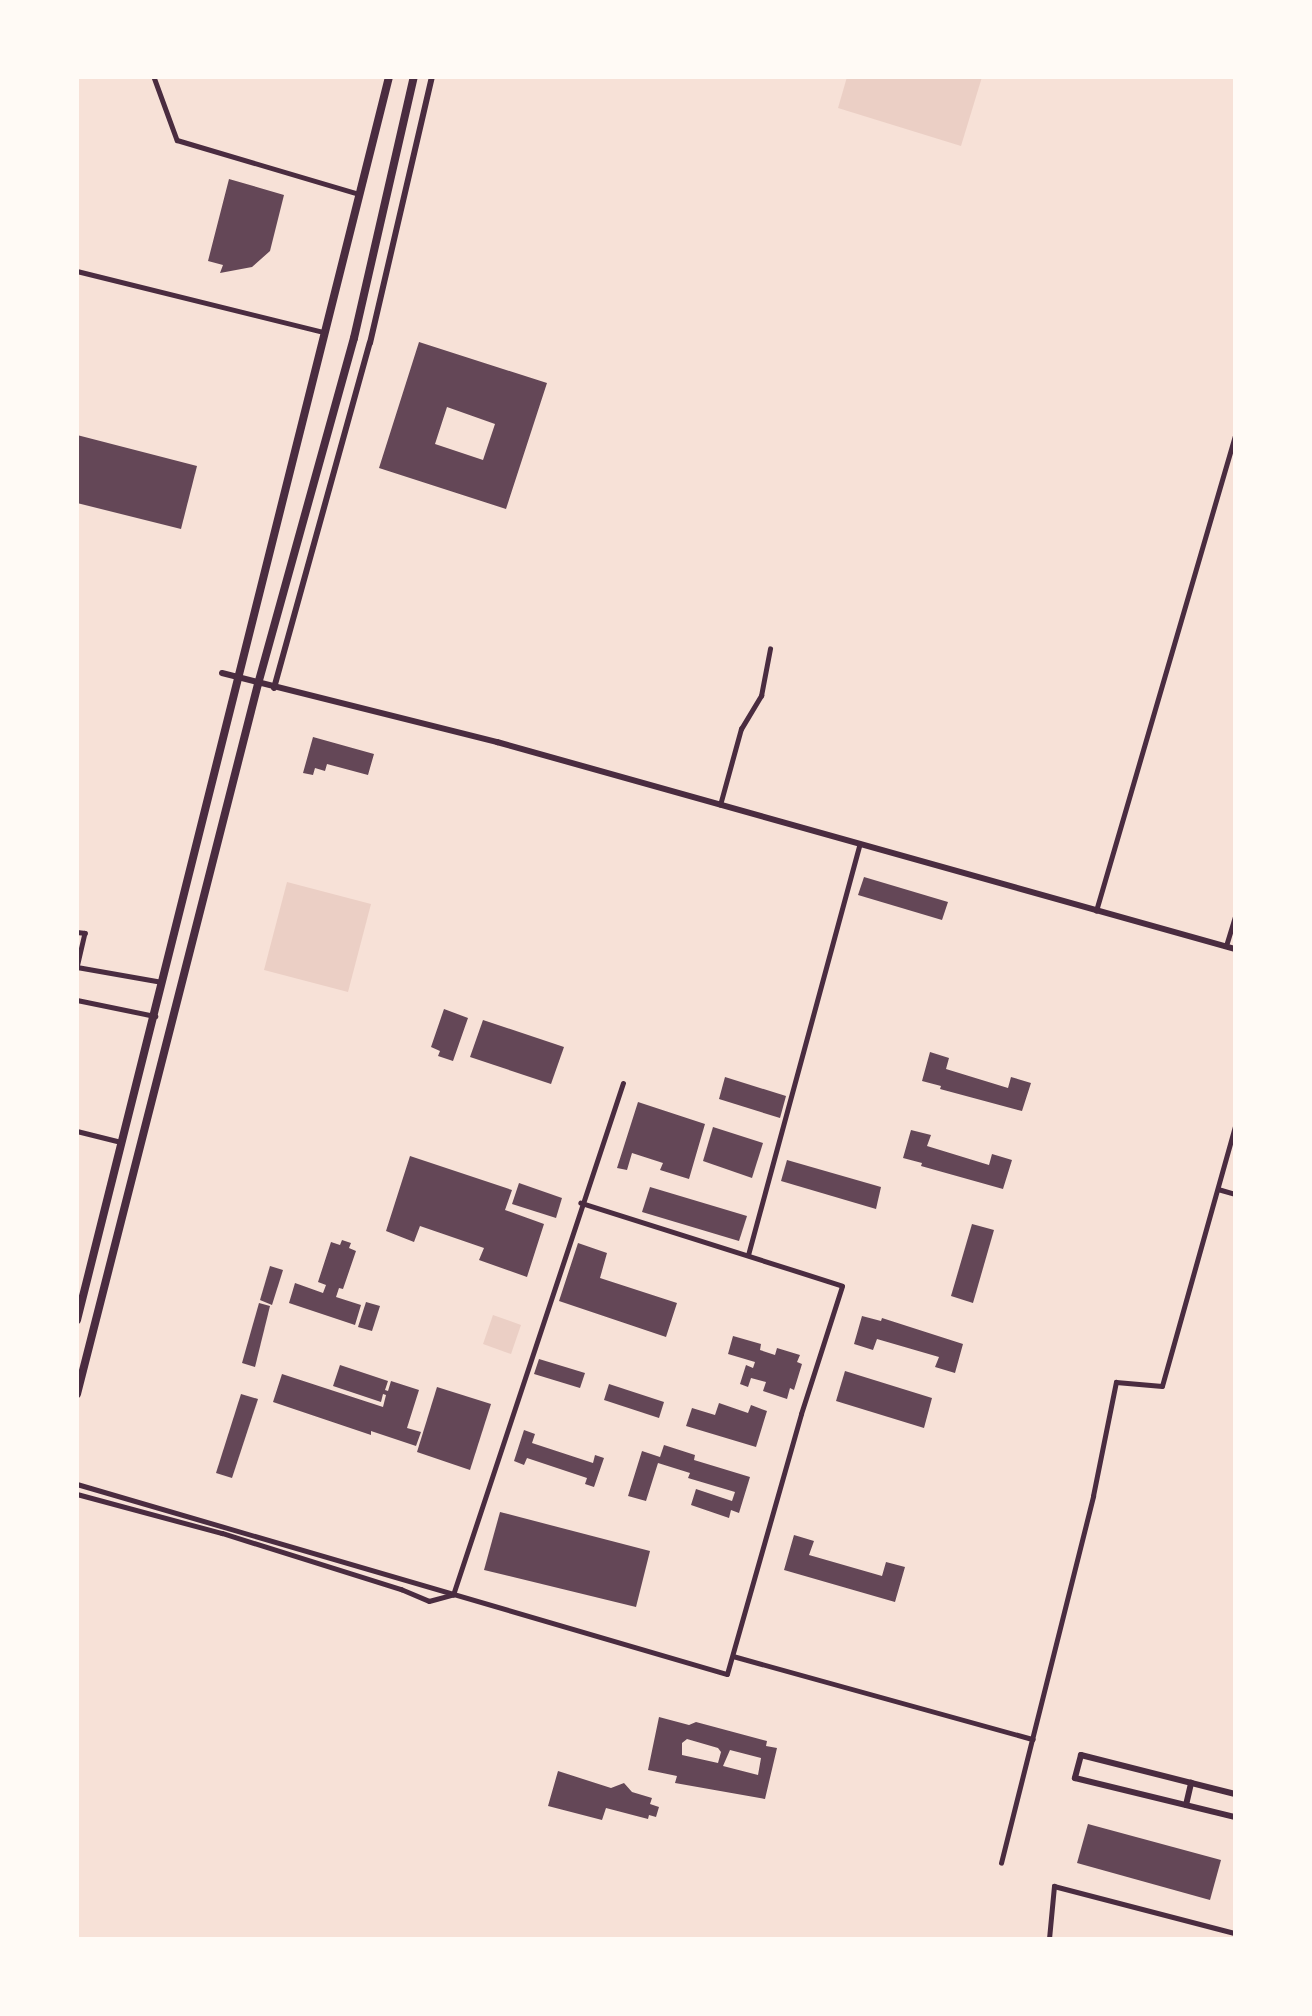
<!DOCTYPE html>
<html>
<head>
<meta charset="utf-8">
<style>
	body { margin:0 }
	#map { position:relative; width:1312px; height:2016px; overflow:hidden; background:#f7e1d7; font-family:"Fira Sans Condensed",sans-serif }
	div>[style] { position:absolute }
	.green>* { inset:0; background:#ebcfc5 }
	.building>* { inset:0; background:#644757 }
	.minor>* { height:4.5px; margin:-2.25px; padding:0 2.25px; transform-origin:2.25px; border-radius:2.25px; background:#4a2c40 }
	.tertiary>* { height:6px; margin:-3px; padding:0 3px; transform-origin:3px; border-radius:3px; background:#4a2c40 }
	.primary>* { height:8px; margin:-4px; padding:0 4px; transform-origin:4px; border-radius:4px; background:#4a2c40 }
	span { translate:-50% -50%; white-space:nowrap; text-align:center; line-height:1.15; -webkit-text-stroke:7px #fffaf5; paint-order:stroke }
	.frame { position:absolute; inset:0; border:79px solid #fffaf5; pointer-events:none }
</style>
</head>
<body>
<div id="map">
	<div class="green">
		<i style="clip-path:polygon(847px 77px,982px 77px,961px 146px,838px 108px)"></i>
		<i style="clip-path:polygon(287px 882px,371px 904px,348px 992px,264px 970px)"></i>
		<i style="clip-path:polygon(493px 1315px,521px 1325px,511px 1354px,483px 1344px)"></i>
	</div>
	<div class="building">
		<i style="clip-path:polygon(229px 179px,284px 195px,270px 251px,252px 267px,220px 273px,223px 265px,208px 261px)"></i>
		<i style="clip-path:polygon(evenodd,419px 342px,547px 383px,506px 509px,379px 468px,419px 342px,447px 407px,495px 424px,483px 460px,435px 444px,447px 407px)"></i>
		<i style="clip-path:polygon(77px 435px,197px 466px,181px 529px,77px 503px)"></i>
		<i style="clip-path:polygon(313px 737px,374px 754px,368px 775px,327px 764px,325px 771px,315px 768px,313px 775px,303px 773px)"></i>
		<i style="clip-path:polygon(864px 877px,948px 902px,942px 920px,858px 895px)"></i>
		<i style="clip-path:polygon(444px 1009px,468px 1018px,453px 1061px,438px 1056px,440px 1051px,431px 1047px)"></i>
		<i style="clip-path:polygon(483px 1020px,564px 1047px,551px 1084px,470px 1057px)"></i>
		<i style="clip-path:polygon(930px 1052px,949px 1058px,946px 1069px,1008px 1088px,1011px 1077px,1031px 1083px,1022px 1111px,940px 1089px,941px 1086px,922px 1081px)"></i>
		<i style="clip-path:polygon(725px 1077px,786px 1096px,780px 1118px,719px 1099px)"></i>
		<i style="clip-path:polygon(638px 1102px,705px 1124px,689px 1179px,660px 1170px,663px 1163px,632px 1153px,627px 1170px,617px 1168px)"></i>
		<i style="clip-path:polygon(713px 1127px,763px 1143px,752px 1178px,703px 1161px)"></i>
		<i style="clip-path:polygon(911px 1130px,931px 1135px,927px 1146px,989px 1165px,992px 1154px,1012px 1160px,1003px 1189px,921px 1166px,922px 1163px,903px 1158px)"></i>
		<i style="clip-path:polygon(410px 1156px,512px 1190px,505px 1210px,544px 1224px,527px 1277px,479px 1260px,484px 1248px,420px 1226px,414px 1242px,386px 1231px)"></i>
		<i style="clip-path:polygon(787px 1160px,881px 1187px,876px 1209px,781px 1181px)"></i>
		<i style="clip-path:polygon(519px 1183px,562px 1198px,556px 1218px,512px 1204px)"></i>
		<i style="clip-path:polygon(650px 1187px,747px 1216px,739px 1241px,642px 1212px)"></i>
		<i style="clip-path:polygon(972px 1224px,994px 1230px,973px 1303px,951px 1296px)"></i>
		<i style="clip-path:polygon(342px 1240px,351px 1243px,349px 1248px,356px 1251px,343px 1289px,339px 1288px,336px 1297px,361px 1305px,355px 1325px,289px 1303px,295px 1283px,323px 1293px,326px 1285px,318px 1282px,331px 1242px,340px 1245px)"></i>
		<i style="clip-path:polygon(578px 1243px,607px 1253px,600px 1278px,677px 1303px,666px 1337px,559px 1301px)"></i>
		<i style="clip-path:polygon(270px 1266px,283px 1270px,272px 1305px,260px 1300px)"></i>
		<i style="clip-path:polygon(366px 1302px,380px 1306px,372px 1331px,358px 1327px)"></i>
		<i style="clip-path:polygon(259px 1303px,270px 1306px,255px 1367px,242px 1363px)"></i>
		<i style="clip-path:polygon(862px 1316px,881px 1321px,882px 1318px,963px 1344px,955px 1373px,935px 1367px,939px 1357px,877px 1339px,873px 1350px,854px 1344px)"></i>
		<i style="clip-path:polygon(733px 1336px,761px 1344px,760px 1350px,775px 1355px,777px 1348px,800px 1355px,797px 1362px,802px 1364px,794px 1390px,790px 1388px,787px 1399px,763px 1391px,766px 1382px,751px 1378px,748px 1387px,740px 1384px,746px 1365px,753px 1368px,755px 1362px,728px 1354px)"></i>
		<i style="clip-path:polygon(539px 1359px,585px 1373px,580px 1388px,534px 1374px)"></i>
		<i style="clip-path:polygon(340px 1365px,388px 1381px,385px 1390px,388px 1391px,391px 1381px,419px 1390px,407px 1428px,421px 1432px,416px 1446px,371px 1431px,371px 1435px,273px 1402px,282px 1374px,383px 1407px,386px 1395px,383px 1394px,381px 1402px,333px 1386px)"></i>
		<i style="clip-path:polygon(845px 1371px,932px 1398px,924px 1428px,836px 1401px)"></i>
		<i style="clip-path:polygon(609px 1384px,664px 1402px,659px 1418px,604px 1400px)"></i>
		<i style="clip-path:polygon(437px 1387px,491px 1404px,470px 1470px,417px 1452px)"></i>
		<i style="clip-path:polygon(241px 1394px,258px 1399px,232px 1478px,216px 1473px)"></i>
		<i style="clip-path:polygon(719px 1403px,748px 1413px,751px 1405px,767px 1411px,756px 1447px,686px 1426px,692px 1408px,715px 1415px)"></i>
		<i style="clip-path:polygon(524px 1430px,535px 1434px,532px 1443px,593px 1463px,595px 1455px,604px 1458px,594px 1487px,585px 1484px,587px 1478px,527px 1458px,524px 1465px,514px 1461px)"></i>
		<i style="clip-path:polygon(664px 1445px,695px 1455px,694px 1460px,750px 1477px,739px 1513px,731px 1510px,729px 1518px,691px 1505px,696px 1489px,732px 1501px,735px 1492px,688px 1478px,690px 1473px,658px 1463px,646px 1501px,628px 1496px,642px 1451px,660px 1457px)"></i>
		<i style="clip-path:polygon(500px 1512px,650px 1551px,636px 1607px,484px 1570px)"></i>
		<i style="clip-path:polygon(794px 1535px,814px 1541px,809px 1555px,882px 1576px,886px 1562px,905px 1567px,895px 1602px,784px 1570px)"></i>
		<i style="clip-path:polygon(evenodd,659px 1717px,689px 1725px,696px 1722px,767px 1741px,766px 1746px,777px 1748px,765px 1799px,675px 1783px,677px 1776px,648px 1770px,659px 1717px,687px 1739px,718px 1748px,721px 1752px,718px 1763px,682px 1755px,682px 1743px,687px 1739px,659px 1717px,730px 1750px,761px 1758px,758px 1775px,723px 1766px,730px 1750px)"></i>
		<i style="clip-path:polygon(558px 1771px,611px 1788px,624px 1783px,632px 1792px,652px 1798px,650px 1804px,659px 1807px,656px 1817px,649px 1815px,648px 1819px,606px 1808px,602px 1820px,548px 1806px)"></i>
		<i style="clip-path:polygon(1088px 1824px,1221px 1860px,1210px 1900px,1077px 1863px)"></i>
	</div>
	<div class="minor">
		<i style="left:154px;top:77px;width:67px;rotate:69.9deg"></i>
		<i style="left:177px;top:140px;width:190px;rotate:16.5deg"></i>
		<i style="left:77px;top:271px;width:254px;rotate:13.9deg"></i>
		<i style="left:720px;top:805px;width:79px;rotate:-74.6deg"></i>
		<i style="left:741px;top:729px;width:39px;rotate:-59deg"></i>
		<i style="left:761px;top:696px;width:48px;rotate:-79.2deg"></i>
		<i style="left:1096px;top:911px;width:496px;rotate:-73.7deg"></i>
		<i style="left:77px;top:932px;width:8px;rotate:7deg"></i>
		<i style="left:85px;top:933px;width:35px;rotate:103deg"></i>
		<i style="left:77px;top:967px;width:86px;rotate:10deg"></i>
		<i style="left:1226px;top:946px;width:31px;rotate:-73deg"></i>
		<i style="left:77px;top:1000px;width:80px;rotate:11.6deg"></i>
		<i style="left:77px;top:1131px;width:45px;rotate:14deg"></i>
		<i style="left:1218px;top:1189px;width:18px;rotate:16deg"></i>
		<i style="left:748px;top:1255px;width:426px;rotate:-74.8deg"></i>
		<i style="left:77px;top:1484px;width:677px;rotate:16.29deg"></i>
		<i style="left:727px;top:1674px;width:270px;rotate:-74.1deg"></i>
		<i style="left:801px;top:1414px;width:134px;rotate:-72.2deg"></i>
		<i style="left:842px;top:1286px;width:274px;rotate:-162.4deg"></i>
		<i style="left:77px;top:1494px;width:150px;rotate:15.1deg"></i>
		<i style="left:222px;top:1533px;width:188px;rotate:17.4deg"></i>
		<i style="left:401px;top:1589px;width:30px;rotate:23deg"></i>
		<i style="left:429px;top:1601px;width:24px;rotate:-15deg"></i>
		<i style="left:453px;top:1595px;width:539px;rotate:-71.63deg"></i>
		<i style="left:733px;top:1656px;width:311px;rotate:15.5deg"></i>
		<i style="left:1001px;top:1863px;width:378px;rotate:-75.9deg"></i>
		<i style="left:1093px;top:1496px;width:116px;rotate:-78.6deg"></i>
		<i style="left:1116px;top:1382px;width:46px;rotate:5deg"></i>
		<i style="left:1162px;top:1386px;width:270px;rotate:-74.3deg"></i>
		<i style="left:1049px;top:1939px;width:53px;rotate:-84.6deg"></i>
		<i style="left:1054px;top:1886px;width:187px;rotate:14.6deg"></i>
	</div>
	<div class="tertiary">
		<i style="left:222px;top:673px;width:284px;rotate:14.1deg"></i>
		<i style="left:497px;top:742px;width:766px;rotate:15.67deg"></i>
		<i style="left:274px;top:688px;width:358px;rotate:-74.5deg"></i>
		<i style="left:370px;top:343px;width:273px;rotate:-76.9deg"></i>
		<i style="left:1235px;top:1794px;width:159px;rotate:-165.8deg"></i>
		<i style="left:1081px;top:1755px;width:24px;rotate:105deg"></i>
		<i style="left:1075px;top:1778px;width:165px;rotate:13.7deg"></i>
		<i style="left:1186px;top:1805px;width:23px;rotate:-77deg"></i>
	</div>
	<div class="primary">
		<i style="left:77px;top:1320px;width:1282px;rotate:-75.91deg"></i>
		<i style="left:77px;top:1394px;width:733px;rotate:-75.7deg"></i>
		<i style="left:258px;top:684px;width:359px;rotate:-74.5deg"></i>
		<i style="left:354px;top:338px;width:268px;rotate:-77.1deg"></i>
	</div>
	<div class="frame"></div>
</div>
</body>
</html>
